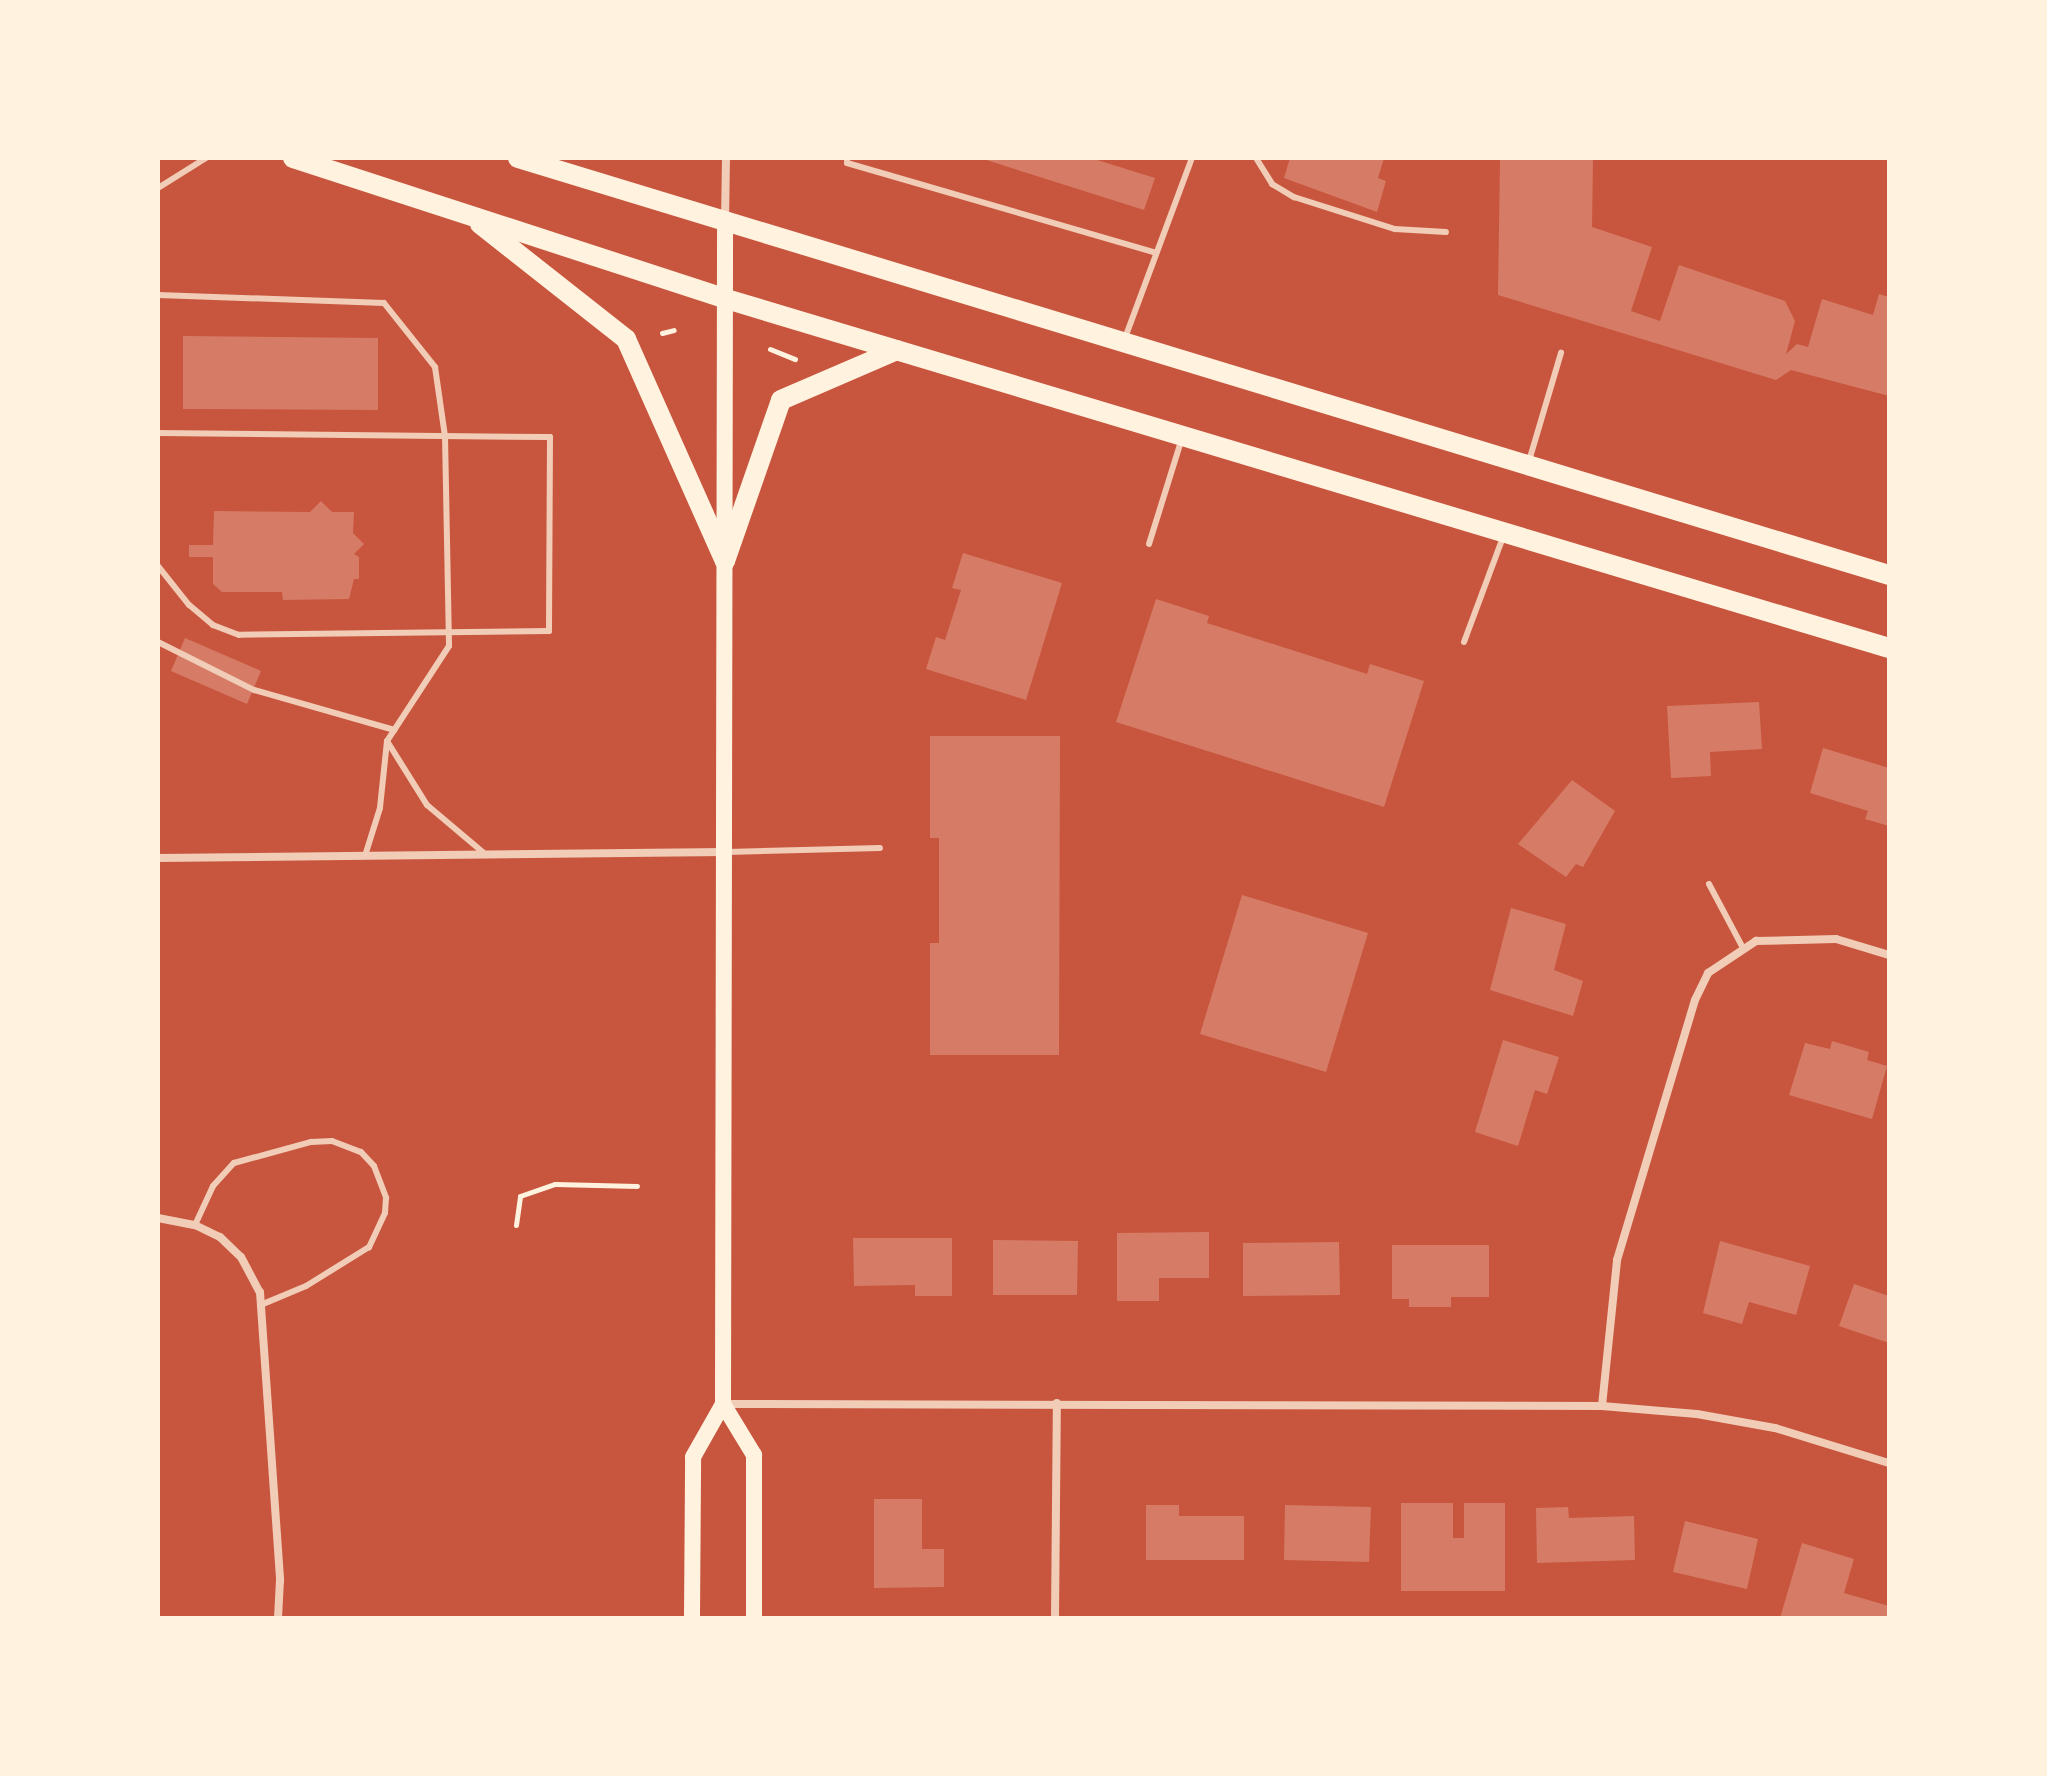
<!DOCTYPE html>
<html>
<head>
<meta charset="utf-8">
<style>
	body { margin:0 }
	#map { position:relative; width:2047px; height:1776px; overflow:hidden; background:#c8553d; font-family:"Open Sans",sans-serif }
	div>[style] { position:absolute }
	.building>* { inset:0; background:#d67c66 }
	.path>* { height:5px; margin:-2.5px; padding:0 2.5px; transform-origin:2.5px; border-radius:2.5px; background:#fff3e0 }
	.service>* { height:6px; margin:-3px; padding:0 3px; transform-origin:3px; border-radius:3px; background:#f1ccb7 }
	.minor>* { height:8px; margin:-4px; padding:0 4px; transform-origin:4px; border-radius:4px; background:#f1ccb7 }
	.secondary>* { height:16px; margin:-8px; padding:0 8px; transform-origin:8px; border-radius:8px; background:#fff3e0 }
	.primary>* { height:20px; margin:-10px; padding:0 10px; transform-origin:10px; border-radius:10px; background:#fff3e0 }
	span { translate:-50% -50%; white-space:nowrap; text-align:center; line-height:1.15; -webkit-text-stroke:8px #fff3e0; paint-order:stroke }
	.frame { position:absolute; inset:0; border:160px solid #fff3e0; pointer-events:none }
</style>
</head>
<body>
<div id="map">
	<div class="building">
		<i style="clip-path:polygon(980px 158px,1091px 158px,1155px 178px,1144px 210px)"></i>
		<i style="clip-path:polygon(1290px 158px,1384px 158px,1378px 178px,1386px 181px,1377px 212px,1284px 178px)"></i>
		<i style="clip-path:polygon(1500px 158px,1593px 158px,1592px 227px,1652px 247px,1631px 311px,1660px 321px,1679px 265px,1785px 301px,1795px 321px,1786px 354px,1797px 344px,1808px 347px,1822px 299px,1873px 315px,1879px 294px,1889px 297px,1889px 396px,1791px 370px,1776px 380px,1498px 295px)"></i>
		<i style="clip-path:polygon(183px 336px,378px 338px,378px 410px,183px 409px)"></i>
		<i style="clip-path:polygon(321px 501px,332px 512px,354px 512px,353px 533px,364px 544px,354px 554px,359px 557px,359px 579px,354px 579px,349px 599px,283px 600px,282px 592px,222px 592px,213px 584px,213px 557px,189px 557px,189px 545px,213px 545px,214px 511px,310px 512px)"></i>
		<i style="clip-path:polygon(963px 553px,1062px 583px,1026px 700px,926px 669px,936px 637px,945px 640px,961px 590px,952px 588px)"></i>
		<i style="clip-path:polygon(1156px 599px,1209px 616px,1207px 623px,1367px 674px,1370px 664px,1424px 681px,1384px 807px,1116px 722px)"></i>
		<i style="clip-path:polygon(185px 638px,261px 671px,247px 704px,171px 671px)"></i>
		<i style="clip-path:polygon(1759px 702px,1762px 749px,1710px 752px,1711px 776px,1671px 778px,1667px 706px)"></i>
		<i style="clip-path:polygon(930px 736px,1060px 736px,1059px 1055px,930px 1055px,930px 943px,939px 943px,939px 838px,930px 838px)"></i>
		<i style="clip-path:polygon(1823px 748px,1889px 768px,1889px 826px,1865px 819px,1868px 811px,1810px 793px)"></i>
		<i style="clip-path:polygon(1572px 780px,1615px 811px,1583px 867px,1576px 864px,1566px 877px,1518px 844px)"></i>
		<i style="clip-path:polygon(1242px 895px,1368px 933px,1326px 1072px,1200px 1034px)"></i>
		<i style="clip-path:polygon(1511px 908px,1566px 924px,1554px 970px,1583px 981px,1573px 1016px,1490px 990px)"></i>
		<i style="clip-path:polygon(1503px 1040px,1559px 1057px,1547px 1094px,1535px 1090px,1518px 1146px,1475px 1132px)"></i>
		<i style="clip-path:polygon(1832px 1041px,1869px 1052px,1867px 1060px,1887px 1066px,1872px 1119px,1789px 1095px,1805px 1043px,1830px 1049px)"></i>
		<i style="clip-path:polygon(1209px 1232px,1209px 1278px,1159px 1278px,1159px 1301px,1117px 1301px,1117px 1233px)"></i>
		<i style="clip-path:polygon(853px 1238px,952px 1238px,952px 1296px,915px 1296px,915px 1285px,854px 1286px)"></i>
		<i style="clip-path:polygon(993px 1240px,1078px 1241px,1077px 1295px,993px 1295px)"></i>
		<i style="clip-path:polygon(1720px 1241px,1810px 1266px,1796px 1315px,1749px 1302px,1742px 1324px,1703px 1313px)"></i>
		<i style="clip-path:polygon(1339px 1242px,1340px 1295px,1243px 1296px,1243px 1243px)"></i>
		<i style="clip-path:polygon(1392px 1245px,1489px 1245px,1489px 1297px,1451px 1297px,1451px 1307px,1409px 1307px,1409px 1299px,1392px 1299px)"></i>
		<i style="clip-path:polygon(1854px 1284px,1889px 1296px,1889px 1343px,1839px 1326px)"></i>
		<i style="clip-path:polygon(874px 1499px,922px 1499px,922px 1549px,944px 1549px,944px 1587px,874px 1588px)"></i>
		<i style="clip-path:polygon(1401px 1503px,1453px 1503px,1453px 1538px,1464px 1538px,1464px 1503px,1505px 1503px,1505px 1591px,1401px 1591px)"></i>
		<i style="clip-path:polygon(1146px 1505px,1179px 1505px,1179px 1516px,1244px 1516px,1244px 1560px,1146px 1560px)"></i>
		<i style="clip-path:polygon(1285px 1505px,1371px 1507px,1369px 1562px,1284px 1560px)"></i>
		<i style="clip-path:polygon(1568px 1507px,1569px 1518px,1634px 1516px,1635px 1560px,1537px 1563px,1536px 1508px)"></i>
		<i style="clip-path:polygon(1685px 1521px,1758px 1539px,1747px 1589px,1673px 1572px)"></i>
		<i style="clip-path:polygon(1802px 1543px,1854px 1559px,1844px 1593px,1889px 1606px,1888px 1618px,1780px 1618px)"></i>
	</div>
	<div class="path">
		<i style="left:662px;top:333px;width:12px;rotate:-14deg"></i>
		<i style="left:770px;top:349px;width:27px;rotate:22deg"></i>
		<i style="left:516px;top:1225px;width:29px;rotate:-82deg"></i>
		<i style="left:520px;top:1196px;width:37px;rotate:-19deg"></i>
		<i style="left:555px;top:1184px;width:82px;rotate:1.4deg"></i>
	</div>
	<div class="service">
		<i style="left:847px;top:158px;width:5px;rotate:90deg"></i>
		<i style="left:847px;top:163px;width:322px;rotate:16.2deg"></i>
		<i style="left:1256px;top:158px;width:31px;rotate:58deg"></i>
		<i style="left:1272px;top:184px;width:26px;rotate:31deg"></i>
		<i style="left:1294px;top:197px;width:106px;rotate:17.6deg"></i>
		<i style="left:1395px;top:229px;width:51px;rotate:3.4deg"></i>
		<i style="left:158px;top:188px;width:57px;rotate:-32deg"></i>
		<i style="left:158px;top:295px;width:226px;rotate:2deg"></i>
		<i style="left:384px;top:303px;width:82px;rotate:51.4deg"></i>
		<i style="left:435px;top:367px;width:70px;rotate:81.8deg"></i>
		<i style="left:445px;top:436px;width:210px;rotate:88.9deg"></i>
		<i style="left:449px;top:646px;width:113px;rotate:123.1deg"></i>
		<i style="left:387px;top:741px;width:67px;rotate:96deg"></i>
		<i style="left:380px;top:808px;width:50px;rotate:107.4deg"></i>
		<i style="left:1125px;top:338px;width:192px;rotate:-69.6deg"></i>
		<i style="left:158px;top:433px;width:392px;rotate:0.6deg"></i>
		<i style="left:550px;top:437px;width:194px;rotate:90.3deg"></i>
		<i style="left:549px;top:631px;width:310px;rotate:179.3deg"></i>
		<i style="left:239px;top:635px;width:28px;rotate:-159deg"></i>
		<i style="left:213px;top:625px;width:31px;rotate:-140deg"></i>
		<i style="left:189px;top:605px;width:50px;rotate:-128.5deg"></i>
		<i style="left:1529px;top:461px;width:113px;rotate:-73.5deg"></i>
		<i style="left:1149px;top:544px;width:108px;rotate:-72.7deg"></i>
		<i style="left:158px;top:642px;width:107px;rotate:26.6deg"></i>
		<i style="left:254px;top:690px;width:146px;rotate:15.9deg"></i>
		<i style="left:1464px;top:642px;width:112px;rotate:-69.6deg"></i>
		<i style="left:387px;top:741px;width:75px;rotate:58deg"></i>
		<i style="left:427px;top:805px;width:76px;rotate:40.2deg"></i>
		<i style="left:727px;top:852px;width:153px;rotate:-1.5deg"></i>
		<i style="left:1709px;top:884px;width:70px;rotate:62deg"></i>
		<i style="left:195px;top:1225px;width:43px;rotate:-65.2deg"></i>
		<i style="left:213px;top:1186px;width:31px;rotate:-48deg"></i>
		<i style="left:234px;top:1163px;width:80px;rotate:-15.3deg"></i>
		<i style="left:311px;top:1142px;width:21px;rotate:-3deg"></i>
		<i style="left:332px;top:1141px;width:31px;rotate:21deg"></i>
		<i style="left:361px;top:1152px;width:19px;rotate:47deg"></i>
		<i style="left:374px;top:1166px;width:34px;rotate:69deg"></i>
		<i style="left:386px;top:1198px;width:15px;rotate:94deg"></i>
		<i style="left:385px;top:1213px;width:38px;rotate:115deg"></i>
		<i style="left:369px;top:1247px;width:74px;rotate:148.2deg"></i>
		<i style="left:306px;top:1286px;width:47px;rotate:157.3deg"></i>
	</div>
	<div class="minor">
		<i style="left:725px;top:222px;width:64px;rotate:-89.1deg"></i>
		<i style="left:158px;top:858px;width:567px;rotate:-0.61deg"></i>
		<i style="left:158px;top:1218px;width:38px;rotate:11deg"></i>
		<i style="left:195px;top:1225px;width:28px;rotate:26deg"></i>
		<i style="left:220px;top:1237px;width:29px;rotate:44deg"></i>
		<i style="left:241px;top:1257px;width:40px;rotate:62deg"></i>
		<i style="left:260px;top:1292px;width:289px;rotate:86deg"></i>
		<i style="left:280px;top:1580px;width:38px;rotate:93deg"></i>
		<i style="left:725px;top:1404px;width:877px;rotate:0.13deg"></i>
		<i style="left:1602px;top:1406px;width:95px;rotate:4.8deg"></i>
		<i style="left:1697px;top:1414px;width:79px;rotate:10.2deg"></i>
		<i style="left:1775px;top:1428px;width:119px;rotate:17.1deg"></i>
		<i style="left:1602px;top:1406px;width:147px;rotate:-84.1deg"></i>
		<i style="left:1617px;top:1260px;width:271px;rotate:-73.3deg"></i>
		<i style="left:1695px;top:1000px;width:30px;rotate:-64deg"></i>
		<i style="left:1708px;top:973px;width:58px;rotate:-33.7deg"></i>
		<i style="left:1756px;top:941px;width:80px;rotate:-1.4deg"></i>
		<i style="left:1836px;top:939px;width:55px;rotate:16.8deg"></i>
		<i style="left:1055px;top:1618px;width:215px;rotate:-89.5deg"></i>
	</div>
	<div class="secondary">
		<i style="left:723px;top:1404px;width:60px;rotate:58.7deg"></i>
		<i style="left:754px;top:1455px;width:163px;rotate:90deg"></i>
		<i style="left:692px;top:1618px;width:161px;rotate:-89.6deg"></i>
		<i style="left:693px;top:1457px;width:61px;rotate:-60.5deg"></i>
		<i style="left:723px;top:1404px;width:1182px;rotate:-89.9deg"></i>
	</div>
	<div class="primary">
		<i style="left:293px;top:158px;width:452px;rotate:18deg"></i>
		<i style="left:723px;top:298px;width:1217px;rotate:16.71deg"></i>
		<i style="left:518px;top:158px;width:1433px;rotate:16.92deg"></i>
		<i style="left:480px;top:224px;width:186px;rotate:38.2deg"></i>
		<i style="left:626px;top:339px;width:243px;rotate:66deg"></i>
		<i style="left:725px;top:561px;width:170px;rotate:-70.8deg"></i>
		<i style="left:781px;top:400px;width:126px;rotate:-23.3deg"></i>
	</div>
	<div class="frame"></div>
</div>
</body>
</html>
